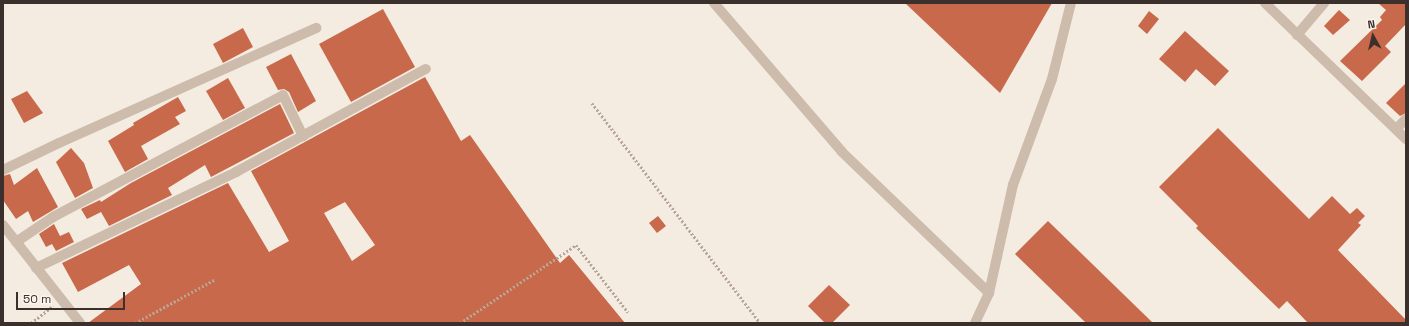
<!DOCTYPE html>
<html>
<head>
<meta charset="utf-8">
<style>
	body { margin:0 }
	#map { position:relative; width:1409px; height:326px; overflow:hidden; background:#f4ebe1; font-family:"Space Grotesk",sans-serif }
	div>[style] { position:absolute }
	.building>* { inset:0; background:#c8694b }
	.path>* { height:2.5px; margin-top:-1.25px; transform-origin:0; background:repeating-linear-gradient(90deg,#b9a596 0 2px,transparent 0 4px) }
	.minor>* { height:10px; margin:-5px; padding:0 5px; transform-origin:5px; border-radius:5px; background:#cdbbac }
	span { translate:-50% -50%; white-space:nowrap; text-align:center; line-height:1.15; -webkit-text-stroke:3.5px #fbf5ee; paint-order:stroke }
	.frame { position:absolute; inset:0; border:4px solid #3b302b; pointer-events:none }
	.north { position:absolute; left:1353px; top:16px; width:40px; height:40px; -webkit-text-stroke:3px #fbf5ee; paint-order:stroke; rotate:352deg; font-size:11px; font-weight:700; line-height:16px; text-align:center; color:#3b302b }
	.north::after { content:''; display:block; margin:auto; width:14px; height:18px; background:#3b302b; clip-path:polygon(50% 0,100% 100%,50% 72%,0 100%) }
	.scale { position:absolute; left:16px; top:292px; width:109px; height:18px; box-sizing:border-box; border:2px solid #3b302b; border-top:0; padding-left:5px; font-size:12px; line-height:14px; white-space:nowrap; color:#3b302b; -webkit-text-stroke:3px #fbf5ee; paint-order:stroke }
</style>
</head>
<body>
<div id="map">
	<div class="building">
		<i style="clip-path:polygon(905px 3px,1052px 3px,1000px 93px)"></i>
		<i style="clip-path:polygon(1378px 3px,1406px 3px,1406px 24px,1385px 46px,1391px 52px,1362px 81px,1340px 61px,1382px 20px,1380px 17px,1386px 10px)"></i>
		<i style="clip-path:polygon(383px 9px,415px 67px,351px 102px,319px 44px)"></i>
		<i style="clip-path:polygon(1339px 10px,1350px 20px,1333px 35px,1324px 26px)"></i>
		<i style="clip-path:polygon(1149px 11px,1159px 19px,1147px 34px,1138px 26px)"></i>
		<i style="clip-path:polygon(243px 28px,253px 47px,223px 63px,213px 44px)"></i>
		<i style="clip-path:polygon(1185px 31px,1229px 71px,1215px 86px,1196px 69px,1185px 82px,1159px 59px)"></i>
		<i style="clip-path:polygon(291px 54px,316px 101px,298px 112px,289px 92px,284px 89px,278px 90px,266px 67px)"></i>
		<i style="clip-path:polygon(evenodd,425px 77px,461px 141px,470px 135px,560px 263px,569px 255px,625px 323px,88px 323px,141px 284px,129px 265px,78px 292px,62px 263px,228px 183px,269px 252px,289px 241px,251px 171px,425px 77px,345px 202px,375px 245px,352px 261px,324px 213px,345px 202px)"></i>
		<i style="clip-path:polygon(228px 78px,245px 108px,223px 120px,206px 91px)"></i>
		<i style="clip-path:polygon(1406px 83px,1406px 113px,1400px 116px,1386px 103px)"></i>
		<i style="clip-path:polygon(27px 91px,43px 113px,24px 123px,11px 99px)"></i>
		<i style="clip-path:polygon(178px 97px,186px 111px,175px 117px,180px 124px,141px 146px,148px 159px,125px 172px,108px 141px,134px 125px,133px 123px)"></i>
		<i style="clip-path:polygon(280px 104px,294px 133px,211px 177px,205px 165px,168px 188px,172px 195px,109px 226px,101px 212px,87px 219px,81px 209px,100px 200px,101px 202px,131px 183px)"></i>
		<i style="clip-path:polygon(1218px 128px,1309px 219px,1332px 196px,1350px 214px,1357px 208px,1365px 216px,1358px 223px,1361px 225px,1338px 250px,1406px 320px,1406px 323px,1308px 323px,1287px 301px,1279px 309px,1196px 228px,1198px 226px,1159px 187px)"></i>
		<i style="clip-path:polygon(71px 148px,84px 163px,93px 188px,75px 198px,56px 162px)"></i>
		<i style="clip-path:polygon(37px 168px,58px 207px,33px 222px,28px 211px,16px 219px,3px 200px,3px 176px,10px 174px,14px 185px)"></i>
		<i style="clip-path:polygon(658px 216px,666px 226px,657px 233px,649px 223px)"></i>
		<i style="clip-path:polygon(1048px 221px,1153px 323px,1086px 323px,1015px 254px)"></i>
		<i style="clip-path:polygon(54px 224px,60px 236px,69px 232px,74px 242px,56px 251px,52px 244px,46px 247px,39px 234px)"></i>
		<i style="clip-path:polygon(829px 285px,850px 305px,832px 323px,825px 323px,808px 306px)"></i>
	</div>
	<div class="path">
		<i style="left:592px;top:103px;width:277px;rotate:52.6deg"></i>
		<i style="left:31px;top:323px;width:28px;rotate:-38deg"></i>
		<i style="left:135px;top:323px;width:90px;rotate:-28.6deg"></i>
		<i style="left:460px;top:323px;width:140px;rotate:-33.9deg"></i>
		<i style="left:576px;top:245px;width:85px;rotate:52.2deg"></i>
	</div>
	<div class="minor">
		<i style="left:714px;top:3px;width:196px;rotate:49.3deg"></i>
		<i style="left:842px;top:152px;width:204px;rotate:43.8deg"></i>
		<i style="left:1265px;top:3px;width:196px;rotate:44deg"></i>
		<i style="left:1297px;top:35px;width:42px;rotate:-49.8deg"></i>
		<i style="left:1396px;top:129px;width:14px;rotate:-45deg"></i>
		<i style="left:3px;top:170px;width:62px;rotate:-25.7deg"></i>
		<i style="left:59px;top:143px;width:282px;rotate:-24.1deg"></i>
		<i style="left:3px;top:225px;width:125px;rotate:51.8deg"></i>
		<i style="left:16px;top:242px;width:45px;rotate:-34deg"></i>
		<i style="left:53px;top:217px;width:260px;rotate:-27.9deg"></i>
		<i style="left:283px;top:95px;width:46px;rotate:64deg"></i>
		<i style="left:36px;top:268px;width:222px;rotate:-25.6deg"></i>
		<i style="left:236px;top:172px;width:216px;rotate:-28.5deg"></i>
		<i style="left:975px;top:323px;width:33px;rotate:-65deg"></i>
		<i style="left:989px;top:293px;width:111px;rotate:-77.5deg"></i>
		<i style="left:1013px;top:185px;width:113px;rotate:-69.8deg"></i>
		<i style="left:1052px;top:79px;width:78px;rotate:-76deg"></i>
	</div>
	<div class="frame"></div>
	<div class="north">N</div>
	<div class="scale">50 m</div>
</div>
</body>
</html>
